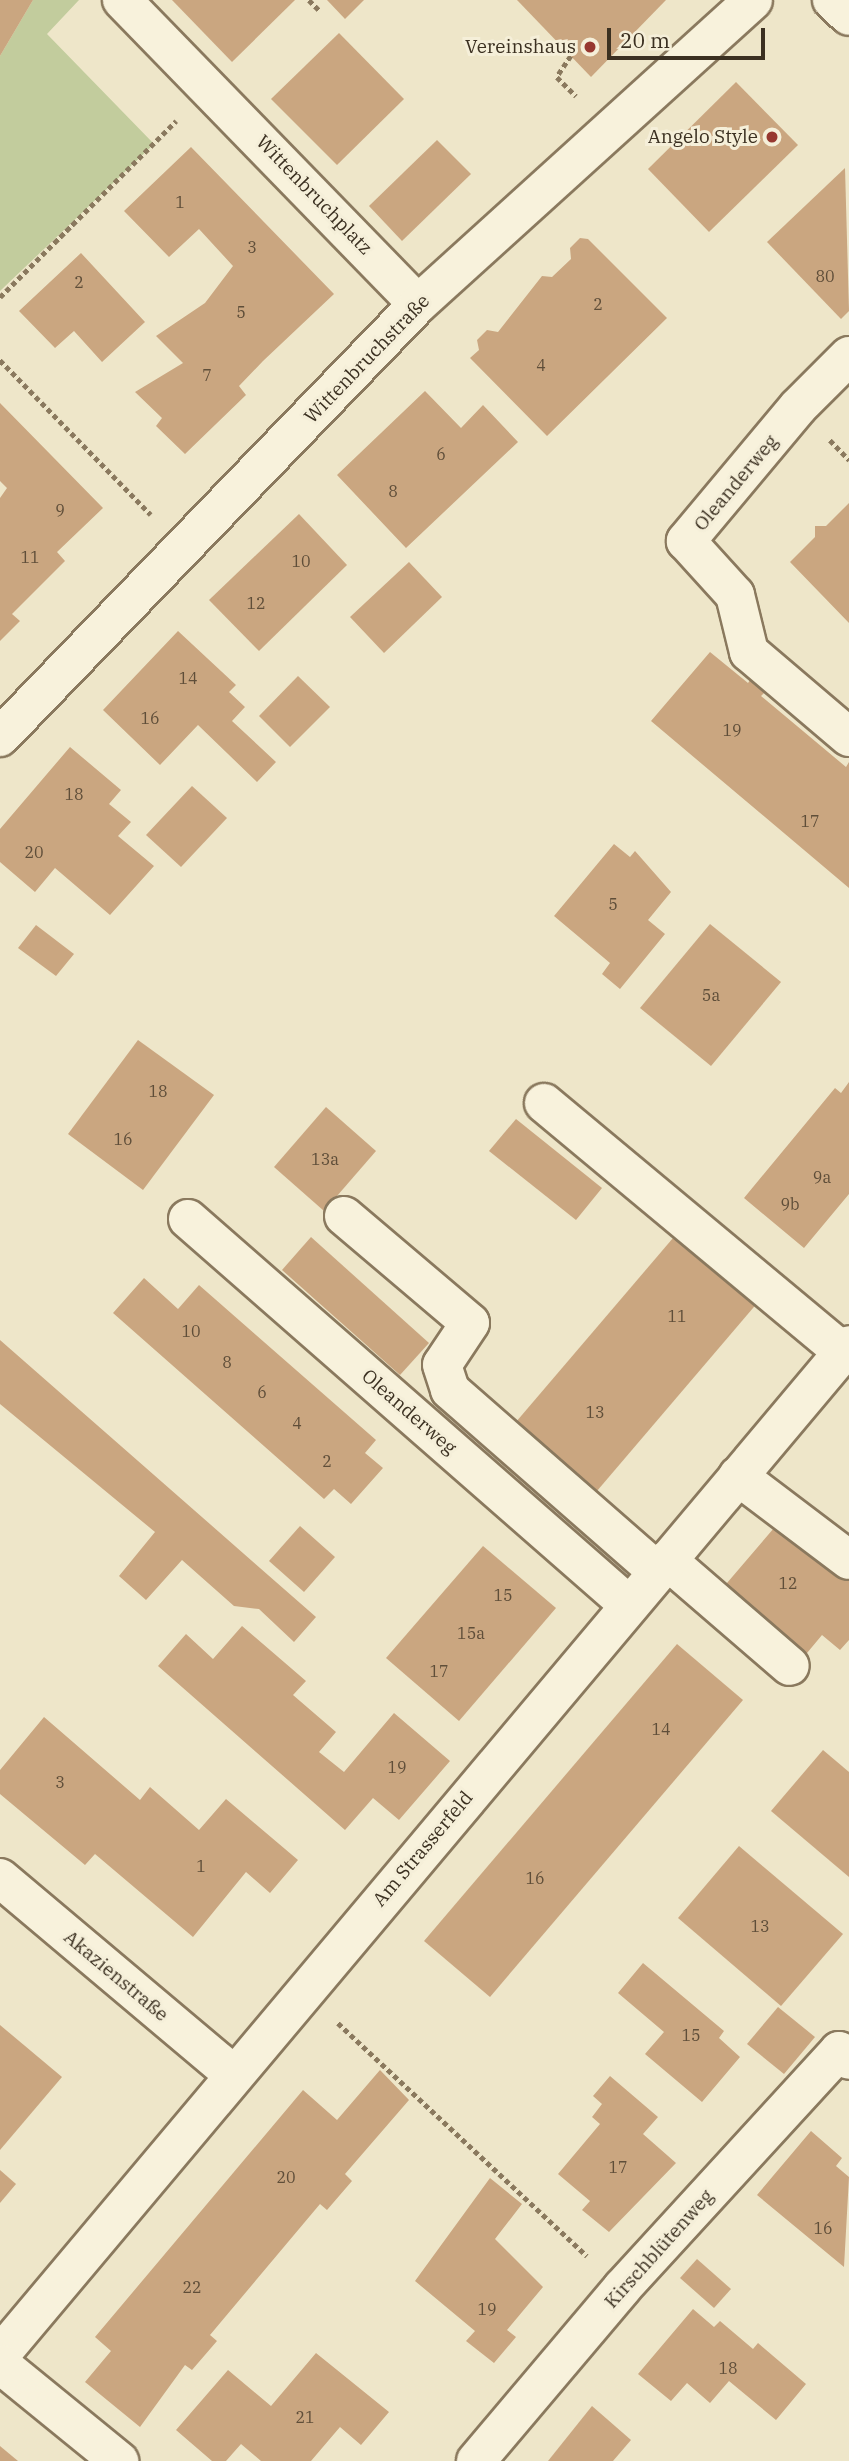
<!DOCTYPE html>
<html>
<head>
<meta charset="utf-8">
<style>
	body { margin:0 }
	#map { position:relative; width:849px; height:2461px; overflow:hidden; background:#eee6c9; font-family:"IBM Plex Serif",serif }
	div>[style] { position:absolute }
	.green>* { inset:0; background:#c2cc9d }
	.building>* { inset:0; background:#caa680 }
	.path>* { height:4.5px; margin-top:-2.25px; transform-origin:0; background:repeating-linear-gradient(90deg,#8a795e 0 5px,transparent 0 8.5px) }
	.roads { filter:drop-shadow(2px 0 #8a795e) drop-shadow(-2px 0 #8a795e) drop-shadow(0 2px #8a795e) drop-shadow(0 -2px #8a795e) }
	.minor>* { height:38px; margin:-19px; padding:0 19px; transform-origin:19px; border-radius:19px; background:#f8f2dc }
	.dots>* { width:19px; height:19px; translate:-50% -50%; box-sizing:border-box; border:4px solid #f5efd9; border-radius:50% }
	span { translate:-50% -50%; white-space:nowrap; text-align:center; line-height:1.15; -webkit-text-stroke:6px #f5efd9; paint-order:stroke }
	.number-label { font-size:16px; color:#5f4e39 }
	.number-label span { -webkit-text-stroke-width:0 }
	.poi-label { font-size:19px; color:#3b3021 }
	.right { translate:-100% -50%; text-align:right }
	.street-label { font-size:19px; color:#3b3021 }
	.scale { position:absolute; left:607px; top:28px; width:158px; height:32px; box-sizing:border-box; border:4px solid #3b3021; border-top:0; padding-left:9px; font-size:21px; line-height:24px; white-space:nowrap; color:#3b3021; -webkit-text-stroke:5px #f5efd9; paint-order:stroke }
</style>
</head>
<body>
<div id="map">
	<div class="green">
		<i style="clip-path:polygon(33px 0,79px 0,47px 34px,154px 144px,0 291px,0 56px)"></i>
	</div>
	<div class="building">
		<i style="clip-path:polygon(0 0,33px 0,0 56px)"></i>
		<i style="clip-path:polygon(172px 0,295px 0,232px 62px)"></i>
		<i style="clip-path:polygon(327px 0,364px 0,345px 19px)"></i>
		<i style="clip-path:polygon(517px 0,666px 0,591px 77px)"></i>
		<i style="clip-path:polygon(339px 33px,404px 99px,337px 165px,271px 99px)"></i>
		<i style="clip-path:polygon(736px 82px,798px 145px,709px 232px,648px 169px)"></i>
		<i style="clip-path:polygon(437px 140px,471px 174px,402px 241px,369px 206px)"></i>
		<i style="clip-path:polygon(191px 147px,334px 294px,263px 361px,239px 386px,246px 395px,185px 454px,156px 426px,162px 418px,135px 392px,183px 363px,156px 336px,205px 303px,233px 266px,199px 229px,169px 257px,124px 211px)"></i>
		<i style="clip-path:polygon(845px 168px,849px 311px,841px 319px,767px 242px)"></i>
		<i style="clip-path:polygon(580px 238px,588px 239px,667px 318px,547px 436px,470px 358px,479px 350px,477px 340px,487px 330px,498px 332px,542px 276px,552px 277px,571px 259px,570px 248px)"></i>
		<i style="clip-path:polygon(81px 253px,145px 322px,102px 362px,74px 331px,55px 348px,19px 311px)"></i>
		<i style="clip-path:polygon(425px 391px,461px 428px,483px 405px,518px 442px,406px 548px,337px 475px)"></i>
		<i style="clip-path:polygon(0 403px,103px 508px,57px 552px,65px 561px,12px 614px,20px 621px,0 641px,0 498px,7px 488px,0 481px)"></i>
		<i style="clip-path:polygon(849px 503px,849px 623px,790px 562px,815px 537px,815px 526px,826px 526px)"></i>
		<i style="clip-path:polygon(299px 514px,347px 565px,259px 651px,209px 600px)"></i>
		<i style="clip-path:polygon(409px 562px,442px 597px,384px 653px,350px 617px)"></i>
		<i style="clip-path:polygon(178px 631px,236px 685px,229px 692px,245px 707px,232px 721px,276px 762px,257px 782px,198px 725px,160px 765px,103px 710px)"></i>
		<i style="clip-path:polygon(710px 652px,748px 683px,753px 676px,768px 689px,761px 696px,846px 767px,849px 762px,849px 888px,651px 721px)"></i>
		<i style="clip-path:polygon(298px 676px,330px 707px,290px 747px,259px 716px)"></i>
		<i style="clip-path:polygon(70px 747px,121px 790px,109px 804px,131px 822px,118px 836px,154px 866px,110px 915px,55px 868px,35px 892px,0 862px,0 829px)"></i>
		<i style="clip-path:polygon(192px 786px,227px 818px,181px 867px,146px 835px)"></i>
		<i style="clip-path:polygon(614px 844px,630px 857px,635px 851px,671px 892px,648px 920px,665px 934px,620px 989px,602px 974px,610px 963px,554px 916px)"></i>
		<i style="clip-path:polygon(710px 924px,781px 982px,711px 1066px,640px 1008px)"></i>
		<i style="clip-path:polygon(36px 925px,74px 954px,56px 976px,18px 948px)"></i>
		<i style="clip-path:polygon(138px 1040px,214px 1095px,143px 1190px,68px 1134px)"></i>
		<i style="clip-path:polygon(849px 1082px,849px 1194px,804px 1248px,744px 1198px,835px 1088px,841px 1093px)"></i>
		<i style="clip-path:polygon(326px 1107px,376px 1151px,324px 1211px,274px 1167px)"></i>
		<i style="clip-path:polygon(516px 1119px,602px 1188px,576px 1220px,489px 1151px)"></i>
		<i style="clip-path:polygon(679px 1231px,759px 1301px,591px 1498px,510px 1429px)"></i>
		<i style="clip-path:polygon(311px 1237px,429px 1343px,400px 1375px,282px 1270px)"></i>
		<i style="clip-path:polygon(144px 1278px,178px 1309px,199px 1285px,376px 1440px,365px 1453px,383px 1468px,351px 1504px,334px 1489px,324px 1499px,113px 1313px)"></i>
		<i style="clip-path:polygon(0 1340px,316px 1617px,294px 1642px,259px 1609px,234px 1606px,182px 1560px,146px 1600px,119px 1576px,155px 1532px,0 1404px)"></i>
		<i style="clip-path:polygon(780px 1521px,833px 1572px,837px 1566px,849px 1575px,849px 1640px,840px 1650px,822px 1635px,802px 1659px,721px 1590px)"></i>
		<i style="clip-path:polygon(300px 1526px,335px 1557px,304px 1592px,269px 1561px)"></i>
		<i style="clip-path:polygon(483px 1546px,556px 1608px,459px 1721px,386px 1658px)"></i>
		<i style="clip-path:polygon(242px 1626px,306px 1681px,293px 1695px,336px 1732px,319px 1752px,344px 1772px,394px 1713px,450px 1761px,399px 1820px,373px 1798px,345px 1830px,158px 1666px,186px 1634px,213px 1659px)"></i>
		<i style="clip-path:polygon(677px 1644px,743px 1700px,490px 1997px,424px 1941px)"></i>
		<i style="clip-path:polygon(44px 1717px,140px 1800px,150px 1787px,199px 1830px,226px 1799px,298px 1860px,270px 1893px,246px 1872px,193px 1937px,95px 1854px,85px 1865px,0 1794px,0 1770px)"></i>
		<i style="clip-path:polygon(823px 1750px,849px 1772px,849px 1877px,771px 1811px)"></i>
		<i style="clip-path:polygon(739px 1846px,843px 1934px,781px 2006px,678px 1918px)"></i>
		<i style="clip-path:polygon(643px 1963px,724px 2031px,719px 2038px,740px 2057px,702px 2102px,645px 2054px,664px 2032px,618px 1993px)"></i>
		<i style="clip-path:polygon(778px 2007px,815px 2037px,784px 2074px,747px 2044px)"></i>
		<i style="clip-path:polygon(0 2025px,62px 2077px,0 2150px)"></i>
		<i style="clip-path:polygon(380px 2070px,409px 2100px,345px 2174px,352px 2181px,327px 2210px,320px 2204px,210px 2335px,217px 2341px,192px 2370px,185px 2365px,140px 2427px,85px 2382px,111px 2351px,95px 2337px,303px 2090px,337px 2120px)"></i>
		<i style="clip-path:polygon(610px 2076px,658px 2117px,643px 2134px,676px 2163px,609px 2232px,582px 2210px,590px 2201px,558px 2174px,600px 2124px,592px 2117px,602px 2104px,593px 2096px)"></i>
		<i style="clip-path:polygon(811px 2131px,842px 2158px,836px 2166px,849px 2177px,844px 2267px,757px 2195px)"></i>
		<i style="clip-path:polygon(0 2170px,16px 2184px,0 2203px)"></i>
		<i style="clip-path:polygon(490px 2178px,522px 2204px,495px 2239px,543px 2287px,507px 2330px,516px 2337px,494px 2363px,466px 2341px,475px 2331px,415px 2281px)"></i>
		<i style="clip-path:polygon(697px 2259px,731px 2289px,714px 2308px,680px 2278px)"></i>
		<i style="clip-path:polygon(693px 2309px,714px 2327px,720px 2321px,753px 2349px,758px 2343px,806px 2384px,776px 2420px,729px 2381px,710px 2403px,687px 2383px,671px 2401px,638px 2374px)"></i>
		<i style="clip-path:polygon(316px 2353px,389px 2412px,361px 2445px,340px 2427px,311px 2461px,261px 2461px,241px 2444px,226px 2461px,212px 2461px,176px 2430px,228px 2370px,271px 2406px)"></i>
		<i style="clip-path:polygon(592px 2406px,631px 2440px,613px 2461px,548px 2461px)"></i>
		<i style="clip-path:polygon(0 2446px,18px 2461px,0 2461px)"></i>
	</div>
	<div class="path">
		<i style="left:309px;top:0;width:16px;rotate:45deg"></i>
		<i style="left:571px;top:56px;width:25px;rotate:124deg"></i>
		<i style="left:557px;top:77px;width:27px;rotate:45deg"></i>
		<i style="left:0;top:297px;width:249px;rotate:-45deg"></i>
		<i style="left:0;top:360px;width:216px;rotate:45.7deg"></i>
		<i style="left:830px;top:440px;width:28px;rotate:46deg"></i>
		<i style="left:338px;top:2023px;width:341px;rotate:43.1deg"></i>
	</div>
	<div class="roads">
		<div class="minor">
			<i style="left:122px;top:0;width:424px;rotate:45.8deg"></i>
			<i style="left:832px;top:0;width:23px;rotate:43deg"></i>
			<i style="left:849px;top:356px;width:72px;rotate:135deg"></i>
			<i style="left:798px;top:407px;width:175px;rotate:129.9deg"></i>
			<i style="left:686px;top:541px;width:73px;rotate:47.8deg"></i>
			<i style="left:735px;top:595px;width:59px;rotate:76.2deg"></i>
			<i style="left:749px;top:652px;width:131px;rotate:40.4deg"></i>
			<i style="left:0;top:737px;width:602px;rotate:-46.01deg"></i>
			<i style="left:418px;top:304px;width:452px;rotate:-42.2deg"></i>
			<i style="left:544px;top:1103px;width:389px;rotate:39.8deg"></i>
			<i style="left:344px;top:1216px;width:165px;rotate:40.3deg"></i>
			<i style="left:470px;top:1323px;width:50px;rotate:123.7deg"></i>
			<i style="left:442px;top:1365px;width:26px;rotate:72deg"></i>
			<i style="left:450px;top:1390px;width:275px;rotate:41.2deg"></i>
			<i style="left:188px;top:1219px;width:586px;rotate:41.2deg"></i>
			<i style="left:738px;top:1476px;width:139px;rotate:37.1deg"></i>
			<i style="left:667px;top:1560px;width:162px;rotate:40.8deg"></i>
			<i style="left:0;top:1878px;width:304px;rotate:40.1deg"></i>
			<i style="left:0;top:2355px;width:1319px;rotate:-49.95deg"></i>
			<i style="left:0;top:2364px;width:154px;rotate:39.2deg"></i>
			<i style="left:476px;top:2461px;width:226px;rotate:-49.8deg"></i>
			<i style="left:622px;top:2288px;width:321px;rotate:-47.5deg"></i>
			<i style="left:839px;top:2051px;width:13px;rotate:42deg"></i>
		</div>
	</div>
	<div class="dots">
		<i style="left:590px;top:47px;background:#973830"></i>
		<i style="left:772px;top:137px;background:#973830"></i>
	</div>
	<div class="number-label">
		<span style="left:180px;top:202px">1</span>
		<span style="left:252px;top:247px">3</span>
		<span style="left:825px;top:276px">80</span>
		<span style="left:79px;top:282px">2</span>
		<span style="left:598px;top:304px">2</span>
		<span style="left:241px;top:312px">5</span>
		<span style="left:541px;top:365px">4</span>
		<span style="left:207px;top:375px">7</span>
		<span style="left:441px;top:454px">6</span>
		<span style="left:393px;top:491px">8</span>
		<span style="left:60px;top:510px">9</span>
		<span style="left:30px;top:557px">11</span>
		<span style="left:301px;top:561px">10</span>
		<span style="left:256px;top:603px">12</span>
		<span style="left:188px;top:678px">14</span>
		<span style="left:150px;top:718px">16</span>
		<span style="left:732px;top:730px">19</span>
		<span style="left:74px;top:794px">18</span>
		<span style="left:810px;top:821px">17</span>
		<span style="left:34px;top:852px">20</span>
		<span style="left:613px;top:904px">5</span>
		<span style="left:711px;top:995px">5a</span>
		<span style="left:158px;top:1091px">18</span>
		<span style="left:123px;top:1139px">16</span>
		<span style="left:325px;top:1159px">13a</span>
		<span style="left:822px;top:1177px">9a</span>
		<span style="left:790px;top:1204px">9b</span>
		<span style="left:677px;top:1316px">11</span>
		<span style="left:191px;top:1331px">10</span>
		<span style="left:227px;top:1362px">8</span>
		<span style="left:262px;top:1392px">6</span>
		<span style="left:595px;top:1412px">13</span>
		<span style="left:297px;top:1423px">4</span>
		<span style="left:327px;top:1461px">2</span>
		<span style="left:788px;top:1583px">12</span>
		<span style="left:503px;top:1595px">15</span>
		<span style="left:471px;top:1633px">15a</span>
		<span style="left:439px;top:1671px">17</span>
		<span style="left:661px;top:1729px">14</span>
		<span style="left:397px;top:1767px">19</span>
		<span style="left:60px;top:1782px">3</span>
		<span style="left:201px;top:1866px">1</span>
		<span style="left:535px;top:1878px">16</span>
		<span style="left:760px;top:1926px">13</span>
		<span style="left:691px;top:2035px">15</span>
		<span style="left:618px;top:2167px">17</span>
		<span style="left:286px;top:2177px">20</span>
		<span style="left:823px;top:2228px">16</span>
		<span style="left:192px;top:2287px">22</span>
		<span style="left:487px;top:2309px">19</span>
		<span style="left:728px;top:2368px">18</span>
		<span style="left:305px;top:2417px">21</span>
	</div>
	<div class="poi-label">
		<span class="right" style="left:576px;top:47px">Vereinshaus</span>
		<span class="right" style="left:758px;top:137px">Angelo Style</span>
	</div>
	<div class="street-label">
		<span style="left:314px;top:195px;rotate:46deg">Wittenbruchplatz</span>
		<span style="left:367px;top:359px;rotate:-46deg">Wittenbruchstraße</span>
		<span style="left:736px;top:483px;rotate:-50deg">Oleanderweg</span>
		<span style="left:409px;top:1412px;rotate:41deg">Oleanderweg</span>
		<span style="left:423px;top:1849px;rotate:-50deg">Am Strasserfeld</span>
		<span style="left:116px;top:1976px;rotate:40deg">Akazienstraße</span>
		<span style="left:659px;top:2249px;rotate:-48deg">Kirschblütenweg</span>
	</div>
	<div class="scale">20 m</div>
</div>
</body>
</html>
